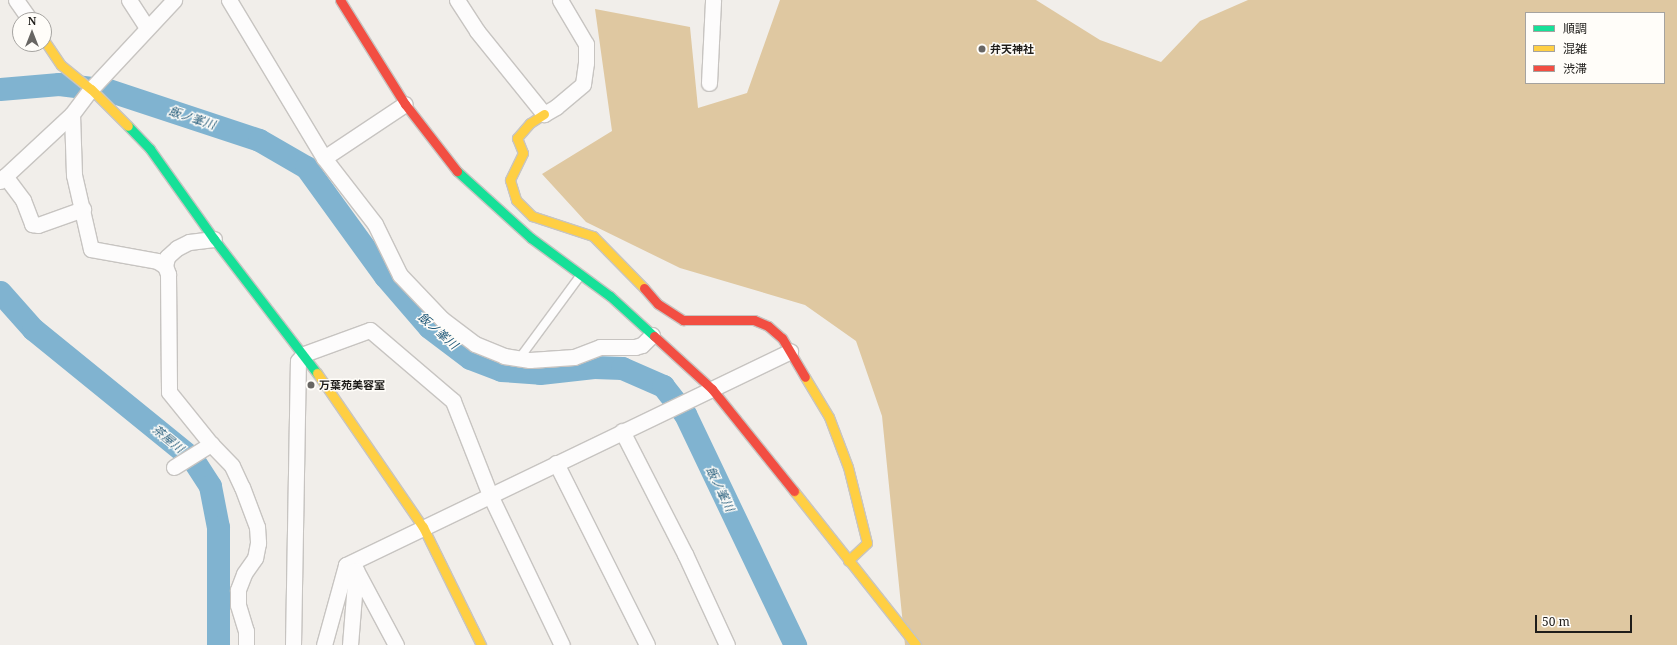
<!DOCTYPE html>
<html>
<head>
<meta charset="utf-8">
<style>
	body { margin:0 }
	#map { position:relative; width:1677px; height:645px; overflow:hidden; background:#f1eeea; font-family:"Noto Serif","Noto Sans JP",serif }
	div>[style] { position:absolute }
	.forest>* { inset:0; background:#dfc8a1 }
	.river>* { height:23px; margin:-11.5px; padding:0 11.5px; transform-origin:11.5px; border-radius:11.5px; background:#80b3d0 }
	.roads { filter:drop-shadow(1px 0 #c7c4c1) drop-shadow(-1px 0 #c7c4c1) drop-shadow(0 1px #c7c4c1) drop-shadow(0 -1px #c7c4c1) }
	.lane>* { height:8px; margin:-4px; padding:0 4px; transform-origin:4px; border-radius:4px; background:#fdfcfc }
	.street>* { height:15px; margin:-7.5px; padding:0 7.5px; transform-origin:7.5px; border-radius:7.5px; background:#fdfcfc }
	.fast>* { height:9px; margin:-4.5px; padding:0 4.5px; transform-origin:4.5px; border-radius:4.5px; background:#16e098 }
	.slow>* { height:9px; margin:-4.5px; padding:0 4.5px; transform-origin:4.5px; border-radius:4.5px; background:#ffcf43 }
	.jam>* { height:9px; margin:-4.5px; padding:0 4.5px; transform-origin:4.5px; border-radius:4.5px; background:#f24e42 }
	.dots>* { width:11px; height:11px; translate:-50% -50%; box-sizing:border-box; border:2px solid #fffdf9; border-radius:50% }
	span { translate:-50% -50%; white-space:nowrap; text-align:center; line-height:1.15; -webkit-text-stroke:3px #fffdf9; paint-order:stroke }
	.poi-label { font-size:11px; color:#1f1d1a; font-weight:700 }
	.left { translate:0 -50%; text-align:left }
	.water-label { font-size:12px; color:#245c7b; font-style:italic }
	.legend { position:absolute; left:1525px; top:12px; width:140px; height:72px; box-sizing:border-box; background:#fffdf9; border:1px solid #a5a3a0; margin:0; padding:5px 7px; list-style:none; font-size:12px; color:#1f1d1a }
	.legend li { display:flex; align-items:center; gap:8px; height:20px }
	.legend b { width:20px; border:1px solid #a5a3a0 }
	.north { position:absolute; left:12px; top:12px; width:40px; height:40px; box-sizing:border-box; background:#fffdf9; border:1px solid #a5a3a0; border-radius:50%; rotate:0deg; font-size:11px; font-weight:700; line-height:16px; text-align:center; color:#1f1d1a }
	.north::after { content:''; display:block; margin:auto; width:14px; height:18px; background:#686663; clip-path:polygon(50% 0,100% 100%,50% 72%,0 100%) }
	.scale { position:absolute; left:1535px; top:615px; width:97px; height:18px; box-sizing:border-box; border:2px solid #1f1d1a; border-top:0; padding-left:5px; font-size:12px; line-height:14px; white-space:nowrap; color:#1f1d1a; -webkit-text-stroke:3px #fffdf9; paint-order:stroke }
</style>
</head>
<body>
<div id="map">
	<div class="forest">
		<i style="clip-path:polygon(evenodd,780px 0,1036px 0,1100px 40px,1161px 62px,1200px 21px,1248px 0,1677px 0,1677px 645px,905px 645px,882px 416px,856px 341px,805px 305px,680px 268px,586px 222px,542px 174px,612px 131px,595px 9px,690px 27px,698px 108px,747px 93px,780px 0,1526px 13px,1664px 13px,1664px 83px,1526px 83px,1526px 13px)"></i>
	</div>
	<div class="river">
		<i style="left:0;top:89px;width:59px;rotate:-4.8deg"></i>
		<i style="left:59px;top:84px;width:49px;rotate:7deg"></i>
		<i style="left:108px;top:90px;width:159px;rotate:18.3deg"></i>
		<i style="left:259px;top:140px;width:54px;rotate:29.9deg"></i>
		<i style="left:306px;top:167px;width:135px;rotate:54.1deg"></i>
		<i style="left:385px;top:276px;width:67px;rotate:49.2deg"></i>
		<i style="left:429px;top:327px;width:51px;rotate:37.1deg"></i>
		<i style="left:470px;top:358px;width:33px;rotate:21deg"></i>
		<i style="left:501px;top:370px;width:39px;rotate:4deg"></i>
		<i style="left:540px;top:373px;width:54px;rotate:-6.3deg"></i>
		<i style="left:594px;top:367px;width:28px;rotate:2deg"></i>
		<i style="left:622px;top:368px;width:45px;rotate:23.7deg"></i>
		<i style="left:663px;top:386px;width:36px;rotate:52deg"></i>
		<i style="left:685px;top:414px;width:256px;rotate:64.5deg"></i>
		<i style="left:0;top:292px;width:50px;rotate:48.3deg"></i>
		<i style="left:33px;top:329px;width:205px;rotate:39.1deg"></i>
		<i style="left:192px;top:458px;width:33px;rotate:57deg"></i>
		<i style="left:210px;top:486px;width:42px;rotate:79deg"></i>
		<i style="left:218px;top:527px;width:118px;rotate:90deg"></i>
	</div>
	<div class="roads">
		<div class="lane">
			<i style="left:519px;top:359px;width:103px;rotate:-53.7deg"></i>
		</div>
		<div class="street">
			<i style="left:16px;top:0;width:24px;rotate:55deg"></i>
			<i style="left:129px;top:0;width:33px;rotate:57deg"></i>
			<i style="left:229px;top:0;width:184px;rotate:59deg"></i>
			<i style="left:324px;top:158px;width:97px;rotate:-33.7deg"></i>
			<i style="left:457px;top:0;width:37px;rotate:57deg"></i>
			<i style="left:477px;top:31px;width:107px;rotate:51.1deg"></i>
			<i style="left:544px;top:114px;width:14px;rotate:-30deg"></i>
			<i style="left:556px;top:107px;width:35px;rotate:-40deg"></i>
			<i style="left:583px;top:84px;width:21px;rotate:-82deg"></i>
			<i style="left:586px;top:63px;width:19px;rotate:-90deg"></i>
			<i style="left:586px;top:44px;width:51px;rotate:-120.6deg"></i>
			<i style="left:709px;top:83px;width:83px;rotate:-87.2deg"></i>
			<i style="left:72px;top:114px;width:61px;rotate:88.1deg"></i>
			<i style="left:74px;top:175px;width:76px;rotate:77.1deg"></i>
			<i style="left:91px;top:249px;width:67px;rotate:10.3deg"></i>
			<i style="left:157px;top:261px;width:9px;rotate:32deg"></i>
			<i style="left:165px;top:266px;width:9px;rotate:69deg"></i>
			<i style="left:168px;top:274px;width:118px;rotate:89.5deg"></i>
			<i style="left:169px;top:392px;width:67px;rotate:51.1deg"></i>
			<i style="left:324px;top:158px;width:83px;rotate:52.3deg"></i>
			<i style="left:375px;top:224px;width:57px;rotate:63.9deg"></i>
			<i style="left:400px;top:275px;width:61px;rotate:46.3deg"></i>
			<i style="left:442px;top:319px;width:41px;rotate:37.1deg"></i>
			<i style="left:475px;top:344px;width:31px;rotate:22deg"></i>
			<i style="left:504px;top:356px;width:26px;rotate:9deg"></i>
			<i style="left:530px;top:360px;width:44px;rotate:-3.9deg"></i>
			<i style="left:574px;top:357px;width:28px;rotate:-21deg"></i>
			<i style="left:600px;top:347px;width:35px"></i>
			<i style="left:635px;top:347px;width:7px;rotate:-16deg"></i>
			<i style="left:642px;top:345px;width:14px;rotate:-45deg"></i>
			<i style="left:5px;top:176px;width:30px;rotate:53deg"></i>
			<i style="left:23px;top:200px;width:26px;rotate:69deg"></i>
			<i style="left:32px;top:224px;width:6px;rotate:9deg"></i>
			<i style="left:38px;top:225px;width:48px;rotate:-19.6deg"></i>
			<i style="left:0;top:181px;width:98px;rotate:-42.9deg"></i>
			<i style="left:72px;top:114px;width:31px;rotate:-53deg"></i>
			<i style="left:91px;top:89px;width:122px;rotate:-47deg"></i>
			<i style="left:165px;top:266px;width:9px;rotate:-77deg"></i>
			<i style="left:167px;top:257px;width:13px;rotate:-42deg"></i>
			<i style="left:177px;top:248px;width:13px;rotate:-27deg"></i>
			<i style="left:189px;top:242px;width:25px;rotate:-7deg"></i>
			<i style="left:622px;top:431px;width:138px;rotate:62.9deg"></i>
			<i style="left:685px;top:554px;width:100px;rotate:65.2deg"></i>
			<i style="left:556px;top:463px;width:203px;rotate:63.4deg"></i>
			<i style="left:174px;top:467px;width:44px;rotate:-31.9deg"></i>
			<i style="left:211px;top:444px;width:30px;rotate:46deg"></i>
			<i style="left:232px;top:466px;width:23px;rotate:65deg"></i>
			<i style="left:242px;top:487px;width:43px;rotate:69.4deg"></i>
			<i style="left:257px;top:527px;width:16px;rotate:86deg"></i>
			<i style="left:258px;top:543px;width:15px;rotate:101deg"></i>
			<i style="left:255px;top:558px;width:19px;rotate:125deg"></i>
			<i style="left:244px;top:574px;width:17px;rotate:111deg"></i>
			<i style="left:238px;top:590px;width:15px;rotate:90deg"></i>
			<i style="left:238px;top:605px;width:27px;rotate:73deg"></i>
			<i style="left:246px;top:631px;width:14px;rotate:90deg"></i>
			<i style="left:346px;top:565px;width:11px;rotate:27deg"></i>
			<i style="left:356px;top:570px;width:85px;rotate:61.9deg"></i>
			<i style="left:293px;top:645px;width:284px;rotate:-89deg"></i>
			<i style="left:298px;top:361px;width:9px;rotate:-49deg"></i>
			<i style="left:304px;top:354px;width:70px;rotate:-20deg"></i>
			<i style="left:370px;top:330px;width:109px;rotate:40.5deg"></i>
			<i style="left:453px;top:401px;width:101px;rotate:68.5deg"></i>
			<i style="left:490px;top:495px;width:166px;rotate:64.4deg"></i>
			<i style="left:324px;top:645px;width:83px;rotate:-74.6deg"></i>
			<i style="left:346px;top:565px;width:493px;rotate:-25.7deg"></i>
			<i style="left:350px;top:645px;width:75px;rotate:-85.4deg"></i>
		</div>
		<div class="fast">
			<i style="left:128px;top:126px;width:32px;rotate:46deg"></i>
			<i style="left:150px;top:149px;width:110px;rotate:54.6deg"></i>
			<i style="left:214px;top:239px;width:169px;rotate:52.5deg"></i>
			<i style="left:457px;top:171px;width:100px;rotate:42.2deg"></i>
			<i style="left:531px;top:238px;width:98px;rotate:36.3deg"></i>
			<i style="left:610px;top:296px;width:59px;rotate:42.3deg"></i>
		</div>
		<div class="slow">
			<i style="left:44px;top:40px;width:30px;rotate:56deg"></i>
			<i style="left:61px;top:65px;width:38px;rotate:39deg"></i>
			<i style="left:91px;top:89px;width:52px;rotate:45deg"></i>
			<i style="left:544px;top:114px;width:17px;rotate:147deg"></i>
			<i style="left:530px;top:123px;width:20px;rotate:131deg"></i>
			<i style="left:517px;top:138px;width:16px;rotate:68deg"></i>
			<i style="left:523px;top:153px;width:30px;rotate:116deg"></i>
			<i style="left:510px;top:180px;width:21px;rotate:73deg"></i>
			<i style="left:516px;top:200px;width:23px;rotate:45deg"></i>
			<i style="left:532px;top:216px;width:64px;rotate:18.2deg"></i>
			<i style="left:593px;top:236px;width:73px;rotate:45.6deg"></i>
			<i style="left:317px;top:373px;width:187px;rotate:55.5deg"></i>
			<i style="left:423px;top:527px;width:131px;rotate:63.8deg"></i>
			<i style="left:805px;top:377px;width:47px;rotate:59deg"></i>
			<i style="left:829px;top:417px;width:53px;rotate:69.2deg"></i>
			<i style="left:848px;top:467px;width:78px;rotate:76deg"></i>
			<i style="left:867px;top:543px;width:26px;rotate:137deg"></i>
			<i style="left:794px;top:491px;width:196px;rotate:51.6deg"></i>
		</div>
		<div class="jam">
			<i style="left:340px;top:0;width:123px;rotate:58deg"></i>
			<i style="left:405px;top:104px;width:85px;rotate:52.2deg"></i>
			<i style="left:644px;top:288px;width:21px;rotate:49deg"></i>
			<i style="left:658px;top:304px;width:30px;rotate:33deg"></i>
			<i style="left:683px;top:320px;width:71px"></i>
			<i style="left:754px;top:320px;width:15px;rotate:23deg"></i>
			<i style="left:768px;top:326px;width:18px;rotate:41deg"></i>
			<i style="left:782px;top:338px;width:45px;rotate:59.5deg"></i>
			<i style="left:654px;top:336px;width:79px;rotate:42.4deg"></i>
			<i style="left:712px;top:389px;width:131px;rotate:51.2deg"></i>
		</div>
	</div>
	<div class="dots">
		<i style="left:982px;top:49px;background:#686663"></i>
		<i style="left:311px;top:385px;background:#686663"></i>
	</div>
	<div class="poi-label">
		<span class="left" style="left:990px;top:49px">弁天神社</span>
		<span class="left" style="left:319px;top:385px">万葉苑美容室</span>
	</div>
	<div class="water-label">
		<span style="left:192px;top:118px;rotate:18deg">飯ノ峯川</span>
		<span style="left:438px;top:331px;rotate:41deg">飯ノ峯川</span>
		<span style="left:168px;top:439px;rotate:39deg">茶屋川</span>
		<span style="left:720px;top:489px;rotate:64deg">飯ノ峯川</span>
	</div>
	<ul class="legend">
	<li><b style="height:5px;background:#16e098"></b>順調</li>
	<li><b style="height:5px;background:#ffcf43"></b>混雑</li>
	<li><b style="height:5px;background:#f24e42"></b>渋滞</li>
	</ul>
	<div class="north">N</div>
	<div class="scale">50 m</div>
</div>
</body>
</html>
